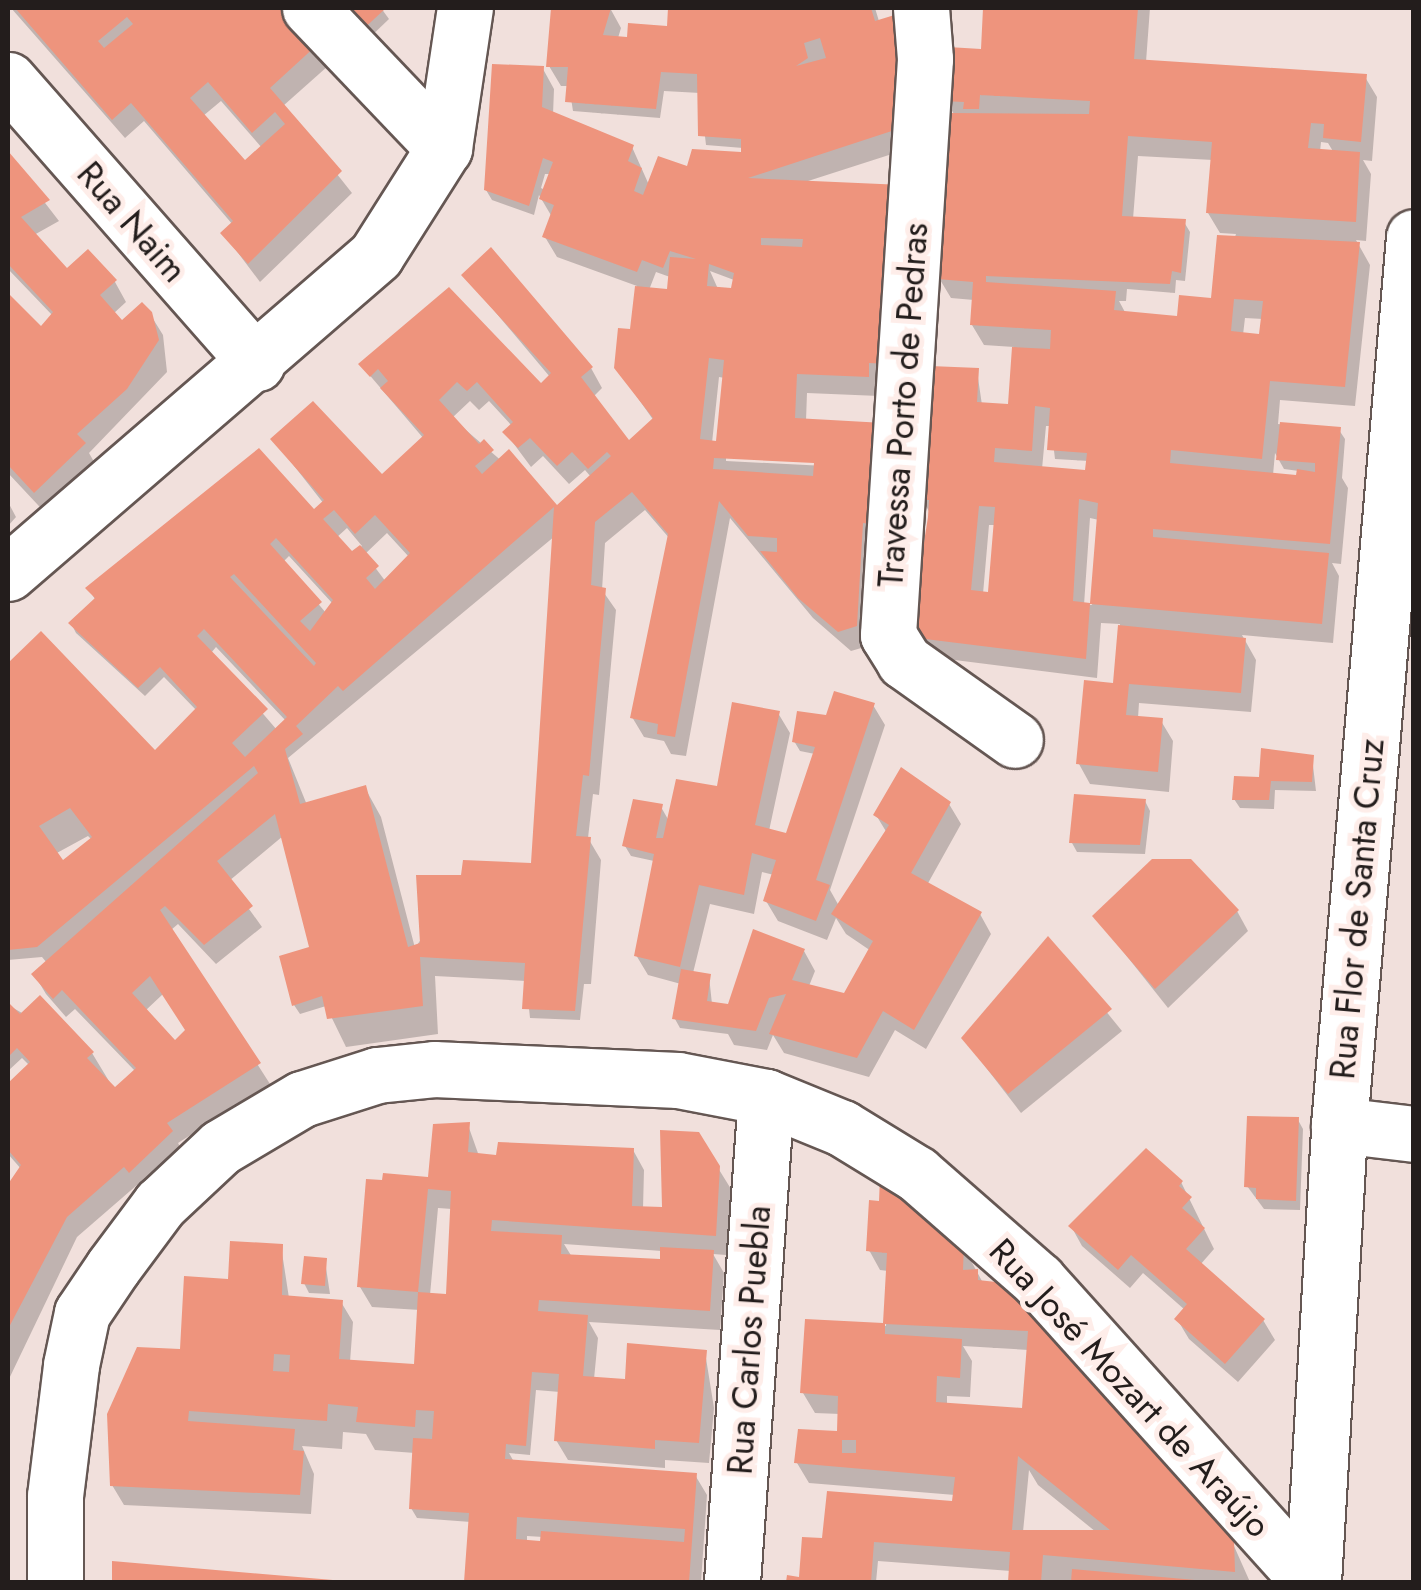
<!DOCTYPE html>
<html>
<head>
<meta charset="utf-8">
<style>
	body { margin:0 }
	#map { position:relative; width:1421px; height:1590px; overflow:hidden; background:#f1e0dc; font-family:Jost,sans-serif }
	div>[style] { position:absolute }
	.shadow>* { inset:0; background:#0003 }
	.building>* { inset:0; background:#ee947d }
	.roads { filter:drop-shadow(2px 0 #655753) drop-shadow(-2px 0 #655753) drop-shadow(0 2px #655753) drop-shadow(0 -2px #655753) }
	.minor>* { height:55px; margin:-27.5px; padding:0 27.5px; transform-origin:27.5px; border-radius:27.5px; background:#fff }
	span { translate:-50% -50%; white-space:nowrap; text-align:center; line-height:1.15; -webkit-text-stroke:10px #feede9; paint-order:stroke }
	.street-label { font-size:35px; color:#231d1c }
	.frame { position:absolute; inset:0; border:10px solid #231d1c; pointer-events:none }
</style>
</head>
<body>
<div id="map">
	<div class="shadow">
		<i style="clip-path:polygon(evenodd,11px 8px,283px 8px,328px 66px,283px 106px,352px 193px,260px 282px,223px 233px,233px 225px,144px 121px,125px 138px,11px 8px,221px 101px,262px 148px,244px 163px,203px 116px,221px 101px)"></i>
		<i style="clip-path:polygon(332px 8px,381px 8px,389px 19px,365px 42px)"></i>
		<i style="clip-path:polygon(evenodd,554px 8px,610px 8px,621px 28px,618px 38px,630px 39px,670px 28px,671px 8px,875px 8px,917px 146px,805px 182px,901px 188px,879px 396px,807px 393px,806px 421px,883px 425px,868px 646px,851px 651px,813px 618px,730px 518px,686px 756px,671px 754px,664px 741px,644px 737px,632px 717px,670px 539px,645px 510px,605px 543px,602px 590px,616px 610px,599px 795px,593px 794px,588px 838px,601px 860px,591px 984px,584px 984px,580px 1020px,530px 1018px,526px 981px,435px 976px,438px 1034px,346px 1047px,326px 1006px,300px 1014px,294px 1005px,312px 949px,283px 836px,229px 881px,262px 927px,216px 964px,178px 924px,171px 930px,270px 1084px,178px 1143px,183px 1152px,142px 1191px,137px 1185px,77px 1237px,8px 1381px,8px 1188px,22px 1170px,8px 1154px,8px 1086px,30px 1066px,22px 1058px,8px 1071px,8px 1005px,92px 1053px,115px 1091px,136px 1072px,75px 1009px,66px 1017px,46px 994px,34px 974px,47px 963px,42px 957px,8px 960px,8px 666px,41px 635px,155px 754px,197px 711px,164px 677px,145px 696px,76px 633px,71px 623px,96px 601px,89px 589px,314px 513px,324px 504px,273px 439px,382px 478px,424px 439px,361px 365px,541px 386px,550px 377px,465px 276px,591px 368px,602px 388px,593px 397px,628px 444px,654px 421px,616px 367px,632px 331px,637px 286px,557px 257px,545px 237px,552px 217px,539px 195px,534px 215px,492px 200px,486px 190px,543px 69px,554px 89px,553px 115px,632px 147px,649px 185px,743px 154px,743px 148px,706px 145px,700px 93px,664px 91px,660px 118px,573px 111px,569px 86px,561px 86px,549px 66px,554px 8px,545px 174px,551px 174px,545px 190px,541px 188px,545px 174px,554px 8px,710px 271px,734px 280px,733px 291px,718px 289px,710px 271px,554px 8px,656px 272px,670px 277px,669px 292px,649px 290px,656px 272px,554px 8px,719px 377px,725px 378px,718px 444px,712px 443px,719px 377px,554px 8px,470px 401px,479px 410px,489px 401px,512px 426px,505px 432px,531px 467px,543px 456px,569px 484px,585px 470px,591px 477px,557px 509px,452px 418px,470px 401px,554px 8px,726px 456px,826px 461px,826px 466px,726px 461px,726px 456px,554px 8px,347px 528px,362px 546px,351px 554px,336px 538px,347px 528px,554px 8px,387px 533px,409px 557px,386px 582px,365px 554px,387px 533px,554px 8px,555px 536px,533px 865px,463px 878px,415px 948px,381px 817px,365px 788px,307px 805px,288px 758px,555px 536px,554px 8px,289px 556px,333px 604px,326px 613px,283px 562px,289px 556px,554px 8px,216px 647px,286px 721px,277px 730px,211px 653px,216px 647px,554px 8px,88px 836px,92px 840px,62px 864px,55px 854px,88px 836px,554px 8px,163px 994px,187px 1031px,175px 1044px,145px 1011px,163px 994px)"></i>
		<i style="clip-path:polygon(evenodd,985px 8px,1150px 8px,1146px 62px,1365px 77px,1377px 97px,1372px 161px,1363px 160px,1371px 174px,1366px 241px,1356px 240px,1370px 265px,1355px 406px,1280px 400px,1278px 424px,1339px 430px,1345px 439px,1342px 478px,1348px 488px,1341px 564px,1332px 563px,1339px 576px,1333px 643px,1242px 635px,1256px 660px,1251px 712px,1139px 703px,1138px 718px,1161px 721px,1173px 741px,1169px 792px,1090px 784px,1079px 764px,1115px 686px,1120px 624px,1101px 623px,1097px 678px,923px 656px,911px 636px,930px 513px,922px 499px,977px 371px,982px 405px,1010px 407px,1014px 347px,984px 345px,972px 325px,974px 300px,951px 298px,939px 278px,955px 116px,946px 100px,984px 51px,985px 8px,1321px 142px,1328px 143px,1334px 153px,1320px 152px,1321px 142px,985px 8px,1138px 156px,1213px 160px,1208px 213px,1220px 233px,1236px 234px,1214px 301px,1179px 319px,1126px 314px,1119px 301px,1126px 301px,1127px 289px,1175px 293px,1176px 280px,1185px 281px,1190px 232px,1184px 222px,1133px 219px,1138px 156px,985px 8px,1245px 318px,1263px 319px,1262px 337px,1243px 335px,1245px 318px,985px 8px,1046px 426px,1051px 426px,1055px 459px,1089px 461px,1090px 473px,1042px 469px,1046px 426px,985px 8px,1275px 453px,1284px 469px,1299px 471px,1298px 477px,1273px 475px,1275px 453px,985px 8px,1090px 518px,1099px 520px,1092px 605px,1084px 605px,1090px 518px,985px 8px,989px 525px,996px 525px,990px 594px,983px 594px,989px 525px)"></i>
		<i style="clip-path:polygon(8px 155px,59px 221px,34px 235px,67px 271px,115px 282px,126px 302px,113px 314px,121px 323px,150px 314px,163px 335px,167px 372px,89px 453px,101px 474px,52px 520px,8px 473px,8px 296px,41px 329px,53px 316px,8px 269px)"></i>
		<i style="clip-path:polygon(8px 502px,16px 517px,8px 526px)"></i>
		<i style="clip-path:polygon(evenodd,873px 705px,885px 725px,830px 890px,839px 906px,887px 833px,876px 815px,949px 804px,961px 824px,927px 885px,980px 914px,991px 934px,926px 1049px,895px 1030px,869px 1077px,784px 1053px,773px 1035px,767px 1050px,734px 1045px,728px 1034px,680px 1028px,675px 1019px,681px 984px,648px 975px,636px 955px,654px 861px,631px 856px,625px 846px,661px 807px,669px 821px,719px 789px,778px 713px,790px 733px,769px 831px,787px 836px,815px 754px,800px 751px,794px 741px,828px 718px,873px 705px,762px 872px,774px 875px,766px 901px,778px 921px,827px 940px,836px 918px,846px 934px,871px 951px,845px 996px,809px 986px,815px 971px,804px 951px,729px 1007px,712px 1004px,709px 976px,693px 973px,710px 904px,754px 914px,762px 872px)"></i>
		<i style="clip-path:polygon(1312px 757px,1316px 791px,1275px 790px,1274px 809px,1240px 808px,1234px 799px,1261px 779px)"></i>
		<i style="clip-path:polygon(1145px 801px,1150px 811px,1145px 854px,1077px 852px,1072px 843px)"></i>
		<i style="clip-path:polygon(1237px 911px,1248px 931px,1168px 1008px,1095px 916px)"></i>
		<i style="clip-path:polygon(1048px 940px,1122px 1031px,1021px 1113px,964px 1039px)"></i>
		<i style="clip-path:polygon(1298px 1120px,1303px 1129px,1300px 1210px,1264px 1209px,1247px 1186px)"></i>
		<i style="clip-path:polygon(evenodd,468px 1125px,479px 1156px,633px 1150px,644px 1170px,643px 1209px,664px 1210px,718px 1168px,731px 1189px,726px 1255px,713px 1254px,724px 1273px,720px 1330px,589px 1322px,598px 1338px,594px 1379px,630px 1382px,705px 1352px,714px 1408px,709px 1463px,665px 1460px,665px 1468px,568px 1460px,556px 1440px,560px 1392px,536px 1390px,530px 1455px,509px 1453px,514px 1462px,695px 1475px,707px 1495px,701px 1582px,466px 1582px,471px 1522px,417px 1518px,411px 1508px,415px 1453px,375px 1450px,366px 1434px,343px 1432px,342px 1449px,302px 1446px,314px 1474px,311px 1514px,124px 1505px,112px 1485px,185px 1352px,232px 1281px,281px 1246px,289px 1298px,341px 1302px,353px 1322px,350px 1362px,416px 1366px,420px 1310px,372px 1307px,360px 1287px,468px 1125px,438px 1208px,452px 1209px,448px 1296px,430px 1295px,438px 1208px,468px 1125px,564px 1244px,662px 1251px,662px 1262px,572px 1257px,564px 1244px,468px 1125px,527px 1536px,543px 1537px,542px 1544px,527px 1542px,527px 1536px)"></i>
		<i style="clip-path:polygon(1181px 1182px,1214px 1249px,1200px 1265px,1263px 1320px,1275px 1340px,1238px 1382px,1189px 1339px,1177px 1319px,1185px 1310px,1143px 1273px,1130px 1288px,1082px 1246px,1071px 1226px)"></i>
		<i style="clip-path:polygon(evenodd,962px 1244px,983px 1283px,1222px 1519px,1250px 1582px,1010px 1582px,1011px 1571px,878px 1561px,876px 1582px,789px 1582px,801px 1579px,827px 1541px,954px 1504px,955px 1495px,809px 1483px,797px 1463px,839px 1434px,840px 1414px,815px 1413px,803px 1393px,808px 1322px,886px 1326px,888px 1271px,880px 1270px,869px 1250px,962px 1244px,963px 1346px,1029px 1350px,1024px 1416px,947px 1405px,947px 1396px,970px 1397px,972px 1361px,963px 1346px,962px 1244px,1029px 1470px,1038px 1485px,1096px 1532px,1023px 1532px,1029px 1470px)"></i>
		<i style="clip-path:polygon(325px 1261px,330px 1294px,309px 1293px,304px 1283px)"></i>
		<i style="clip-path:polygon(114px 1564px,336px 1582px,114px 1582px)"></i>
	</div>
	<div class="building">
		<i style="clip-path:polygon(evenodd,15px 8px,285px 8px,318px 44px,270px 88px,342px 171px,248px 264px,220px 233px,233px 221px,131px 103px,112px 120px,15px 8px,127px 17px,133px 24px,104px 48px,98px 41px,127px 17px,15px 8px,208px 82px,252px 133px,275px 112px,285px 124px,245px 160px,190px 98px,208px 82px)"></i>
		<i style="clip-path:polygon(333px 8px,386px 8px,358px 34px)"></i>
		<i style="clip-path:polygon(evenodd,551px 8px,611px 8px,603px 35px,627px 37px,628px 23px,667px 26px,668px 8px,871px 8px,875px 21px,901px 13px,907px 126px,748px 178px,903px 185px,889px 364px,869px 363px,869px 377px,797px 374px,795px 418px,884px 423px,877px 525px,863px 523px,857px 626px,838px 632px,798px 598px,760px 551px,777px 552px,777px 538px,748px 536px,719px 501px,675px 737px,657px 734px,658px 724px,630px 718px,668px 534px,632px 492px,595px 522px,591px 585px,606px 588px,589px 776px,583px 775px,576px 836px,591px 837px,575px 1011px,522px 1009px,525px 963px,420px 957px,423px 1006px,327px 1019px,322px 996px,292px 1006px,279px 956px,309px 947px,275px 814px,217px 861px,253px 906px,204px 945px,165px 906px,160px 910px,261px 1063px,167px 1123px,173px 1131px,129px 1173px,124px 1167px,67px 1217px,8px 1329px,8px 1184px,21px 1165px,8px 1150px,8px 1083px,30px 1062px,17px 1048px,8px 1057px,8px 1002px,20px 1014px,40px 995px,94px 1052px,87px 1058px,115px 1087px,125px 1078px,136px 1068px,62px 990px,53px 999px,31px 974px,258px 773px,254px 766px,37px 947px,8px 950px,8px 663px,41px 631px,155px 750px,197px 707px,160px 667px,138px 688px,68px 623px,95px 598px,85px 588px,259px 448px,314px 509px,324px 500px,270px 439px,313px 401px,382px 474px,424px 435px,380px 388px,388px 381px,378px 369px,370px 377px,358px 364px,449px 287px,541px 383px,551px 373px,461px 275px,491px 247px,593px 367px,581px 377px,629px 440px,653px 418px,614px 368px,618px 328px,630px 329px,635px 286px,667px 289px,670px 257px,696px 259px,670px 251px,663px 268px,642px 260px,637px 272px,542px 237px,554px 205px,539px 199px,553px 162px,543px 158px,529px 206px,484px 190px,492px 64px,544px 66px,542px 107px,634px 145px,628px 161px,642px 168px,634px 191px,643px 195px,658px 156px,687px 166px,692px 149px,741px 152px,741px 139px,698px 136px,697px 74px,661px 72px,656px 109px,565px 102px,568px 67px,546px 67px,551px 8px,820px 38px,826px 58px,796px 66px,808px 58px,804px 43px,820px 38px,551px 8px,761px 238px,803px 239px,802px 247px,761px 245px,761px 238px,551px 8px,709px 264px,734px 273px,731px 288px,707px 286px,709px 264px,551px 8px,709px 358px,724px 360px,716px 441px,700px 439px,709px 358px,551px 8px,457px 382px,467px 391px,477px 382px,513px 422px,502px 432px,518px 448px,530px 438px,557px 466px,572px 452px,588px 469px,607px 452px,611px 456px,557px 505px,509px 449px,482px 474px,475px 466px,494px 450px,484px 439px,479px 444px,439px 400px,457px 382px,551px 8px,714px 458px,814px 463px,813px 476px,713px 469px,714px 458px,551px 8px,554px 507px,531px 863px,463px 860px,461px 875px,416px 875px,420px 943px,408px 947px,366px 785px,300px 804px,285px 749px,303px 734px,296px 726px,338px 686px,343px 691px,554px 507px,551px 8px,334px 510px,355px 534px,375px 515px,410px 553px,375px 589px,366px 578px,379px 566px,360px 545px,352px 551px,323px 519px,334px 510px,551px 8px,276px 538px,333px 600px,310px 631px,300px 621px,322px 602px,270px 544px,276px 538px,551px 8px,234px 574px,316px 663px,314px 666px,230px 577px,234px 574px,551px 8px,204px 629px,287px 717px,245px 757px,232px 743px,268px 709px,197px 636px,204px 629px,551px 8px,70px 808px,92px 837px,63px 860px,39px 826px,70px 808px,551px 8px,150px 976px,185px 1030px,175px 1040px,132px 993px,150px 976px)"></i>
		<i style="clip-path:polygon(evenodd,983px 8px,1138px 8px,1134px 59px,1367px 74px,1361px 142px,1323px 138px,1324px 124px,1311px 123px,1308px 148px,1360px 152px,1356px 222px,1206px 213px,1212px 142px,1128px 136px,1122px 216px,1186px 219px,1181px 273px,1172px 271px,1170px 284px,986px 276px,986px 282px,1116px 291px,1114px 310px,1177px 316px,1179px 295px,1211px 298px,1217px 235px,1360px 242px,1345px 387px,1270px 381px,1262px 459px,1171px 450px,1170px 463px,1296px 475px,1297px 469px,1315px 472px,1315px 463px,1276px 460px,1280px 422px,1341px 427px,1330px 544px,1153px 529px,1153px 537px,1329px 553px,1322px 624px,1090px 604px,1086px 659px,909px 637px,928px 517px,929px 500px,919px 500px,930px 366px,979px 368px,977px 402px,1008px 404px,1012px 347px,1050px 349px,1051px 330px,970px 325px,973px 282px,937px 279px,948px 113px,1089px 114px,1090px 101px,980px 95px,979px 109px,963px 109px,964px 102px,943px 101px,948px 47px,981px 49px,983px 8px,1234px 299px,1263px 301px,1259px 334px,1231px 331px,1234px 299px,983px 8px,1035px 406px,1050px 408px,1047px 450px,1087px 453px,1085px 470px,994px 462px,995px 448px,1032px 451px,1035px 406px,983px 8px,1079px 499px,1098px 503px,1090px 603px,1073px 601px,1079px 499px,983px 8px,979px 506px,995px 507px,988px 592px,971px 590px,979px 506px)"></i>
		<i style="clip-path:polygon(8px 151px,50px 200px,21px 217px,67px 268px,88px 249px,117px 280px,100px 295px,122px 320px,142px 302px,152px 312px,159px 340px,127px 389px,77px 434px,86px 443px,34px 493px,8px 465px,8px 293px,41px 326px,53px 312px,8px 264px)"></i>
		<i style="clip-path:polygon(1118px 625px,1246px 638px,1241px 693px,1129px 684px,1126px 715px,1163px 718px,1158px 772px,1076px 764px,1084px 680px,1113px 683px)"></i>
		<i style="clip-path:polygon(834px 691px,875px 703px,816px 880px,830px 885px,816px 921px,763px 901px,776px 860px,752px 853px,744px 895px,699px 885px,680px 967px,634px 956px,654px 854px,622px 846px,633px 799px,663px 804px,656px 838px,663px 838px,676px 779px,717px 786px,732px 702px,780px 711px,755px 825px,786px 833px,815px 747px,792px 742px,797px 711px,826px 715px)"></i>
		<i style="clip-path:polygon(1261px 748px,1314px 755px,1312px 782px,1271px 781px,1269px 800px,1232px 800px,1234px 776px,1259px 777px)"></i>
		<i style="clip-path:polygon(901px 767px,951px 802px,911px 873px,982px 912px,914px 1030px,883px 1011px,857px 1058px,769px 1034px,786px 994px,769px 998px,756px 1031px,672px 1019px,681px 969px,711px 974px,707px 1001px,728px 1004px,753px 929px,805px 949px,792px 980px,844px 993px,873px 941px,831px 914px,889px 825px,873px 815px)"></i>
		<i style="clip-path:polygon(1074px 794px,1146px 799px,1140px 845px,1069px 843px)"></i>
		<i style="clip-path:polygon(1152px 859px,1191px 859px,1239px 910px,1155px 989px,1092px 916px)"></i>
		<i style="clip-path:polygon(1048px 936px,1112px 1009px,1008px 1094px,961px 1038px)"></i>
		<i style="clip-path:polygon(1247px 1116px,1299px 1117px,1296px 1201px,1256px 1199px,1256px 1188px,1244px 1187px)"></i>
		<i style="clip-path:polygon(evenodd,470px 1122px,468px 1152px,496px 1155px,498px 1142px,634px 1148px,632px 1206px,662px 1207px,660px 1130px,699px 1132px,720px 1166px,716px 1236px,492px 1220px,491px 1231px,562px 1235px,561px 1254px,660px 1259px,660px 1247px,714px 1250px,710px 1311px,539px 1300px,538px 1311px,588px 1315px,583px 1376px,625px 1379px,627px 1343px,707px 1350px,699px 1443px,655px 1440px,655px 1449px,554px 1441px,559px 1374px,532px 1372px,526px 1446px,506px 1444px,505px 1459px,697px 1473px,689px 1582px,464px 1582px,469px 1513px,409px 1509px,413px 1438px,432px 1439px,434px 1411px,416px 1410px,415px 1427px,356px 1422px,358px 1407px,328px 1404px,327px 1421px,189px 1411px,188px 1421px,295px 1429px,293px 1450px,304px 1451px,300px 1495px,110px 1486px,107px 1414px,137px 1347px,180px 1349px,184px 1276px,228px 1279px,230px 1241px,283px 1244px,282px 1295px,343px 1300px,339px 1359px,414px 1364px,418px 1292px,446px 1294px,451px 1191px,428px 1189px,418px 1292px,357px 1287px,366px 1179px,382px 1180px,383px 1173px,428px 1177px,433px 1124px,470px 1122px,274px 1354px,290px 1355px,289px 1372px,273px 1371px,274px 1354px,470px 1122px,517px 1517px,685px 1529px,684px 1542px,541px 1531px,540px 1541px,516px 1539px,517px 1517px)"></i>
		<i style="clip-path:polygon(1146px 1148px,1183px 1181px,1179px 1186px,1192px 1197px,1182px 1208px,1205px 1228px,1186px 1249px,1265px 1319px,1225px 1364px,1174px 1319px,1187px 1304px,1131px 1255px,1118px 1270px,1068px 1226px)"></i>
		<i style="clip-path:polygon(evenodd,880px 1177px,964px 1242px,963px 1270px,978px 1269px,978px 1280px,1005px 1283px,1224px 1518px,1234px 1540px,1235px 1572px,1043px 1555px,1041px 1582px,1008px 1582px,1010px 1552px,874px 1542px,871px 1582px,786px 1582px,787px 1575px,799px 1577px,802px 1537px,822px 1538px,827px 1491px,952px 1501px,955px 1477px,794px 1463px,798px 1429px,837px 1431px,838px 1396px,800px 1393px,805px 1319px,883px 1323px,887px 1253px,866px 1251px,869px 1200px,879px 1201px,880px 1177px,885px 1324px,1028px 1331px,1022px 1408px,936px 1402px,937px 1376px,960px 1378px,962px 1339px,885px 1334px,885px 1324px,880px 1177px,842px 1440px,856px 1440px,856px 1453px,842px 1453px,842px 1440px,880px 1177px,1018px 1456px,1110px 1530px,1012px 1530px,1018px 1456px)"></i>
		<i style="clip-path:polygon(304px 1256px,327px 1258px,325px 1286px,301px 1284px)"></i>
		<i style="clip-path:polygon(112px 1561px,333px 1580px,333px 1582px,112px 1582px)"></i>
		<i style="clip-path:polygon(1072px 1569px,1195px 1580px,1195px 1582px,1071px 1582px)"></i>
	</div>
	<div class="roads">
		<div class="minor">
			<i style="left:310px;top:8px;width:194px;rotate:46.3deg"></i>
			<i style="left:921px;top:8px;width:51px;rotate:85.5deg"></i>
			<i style="left:925px;top:59px;width:577px;rotate:93.68deg"></i>
			<i style="left:888px;top:635px;width:31px;rotate:58deg"></i>
			<i style="left:904px;top:661px;width:136px;rotate:35.4deg"></i>
			<i style="left:8px;top:80px;width:377px;rotate:48.7deg"></i>
			<i style="left:8px;top:573px;width:486px;rotate:-40.8deg"></i>
			<i style="left:376px;top:255px;width:127px;rotate:-57.6deg"></i>
			<i style="left:444px;top:148px;width:142px;rotate:-81.5deg"></i>
			<i style="left:1339px;top:1125px;width:76px;rotate:6.8deg"></i>
			<i style="left:55px;top:1582px;width:86px;rotate:-90deg"></i>
			<i style="left:55px;top:1496px;width:132px;rotate:-83deg"></i>
			<i style="left:71px;top:1365px;width:53px;rotate:-78.1deg"></i>
			<i style="left:82px;top:1313px;width:55px;rotate:-56deg"></i>
			<i style="left:113px;top:1267px;width:79px;rotate:-53.3deg"></i>
			<i style="left:160px;top:1204px;width:83px;rotate:-43.1deg"></i>
			<i style="left:221px;top:1147px;width:94px;rotate:-30.7deg"></i>
			<i style="left:302px;top:1099px;width:79px;rotate:-17.7deg"></i>
			<i style="left:377px;top:1075px;width:57px;rotate:-6deg"></i>
			<i style="left:434px;top:1069px;width:244px;rotate:2.6deg"></i>
			<i style="left:678px;top:1080px;width:90px;rotate:10.9deg"></i>
			<i style="left:766px;top:1097px;width:82px;rotate:22.2deg"></i>
			<i style="left:842px;top:1128px;width:88px;rotate:31.5deg"></i>
			<i style="left:917px;top:1174px;width:161px;rotate:41.2deg"></i>
			<i style="left:1038px;top:1280px;width:406px;rotate:48deg"></i>
			<i style="left:732px;top:1582px;width:486px;rotate:-86deg"></i>
			<i style="left:1313px;top:1582px;width:458px;rotate:-86.7deg"></i>
			<i style="left:1339px;top:1125px;width:891px;rotate:-85.17deg"></i>
		</div>
	</div>
	<div class="street-label">
		<span style="left:132px;top:222px;rotate:49deg">Rua Naim</span>
		<span style="left:903px;top:405px;rotate:-86deg">Travessa Porto de Pedras</span>
		<span style="left:1357px;top:909px;rotate:-85deg">Rua Flor de Santa Cruz</span>
		<span style="left:749px;top:1340px;rotate:-86deg">Rua Carlos Puebla</span>
		<span style="left:1130px;top:1388px;rotate:47deg">Rua José Mozart de Araújo</span>
	</div>
	<div class="frame"></div>
</div>
</body>
</html>
